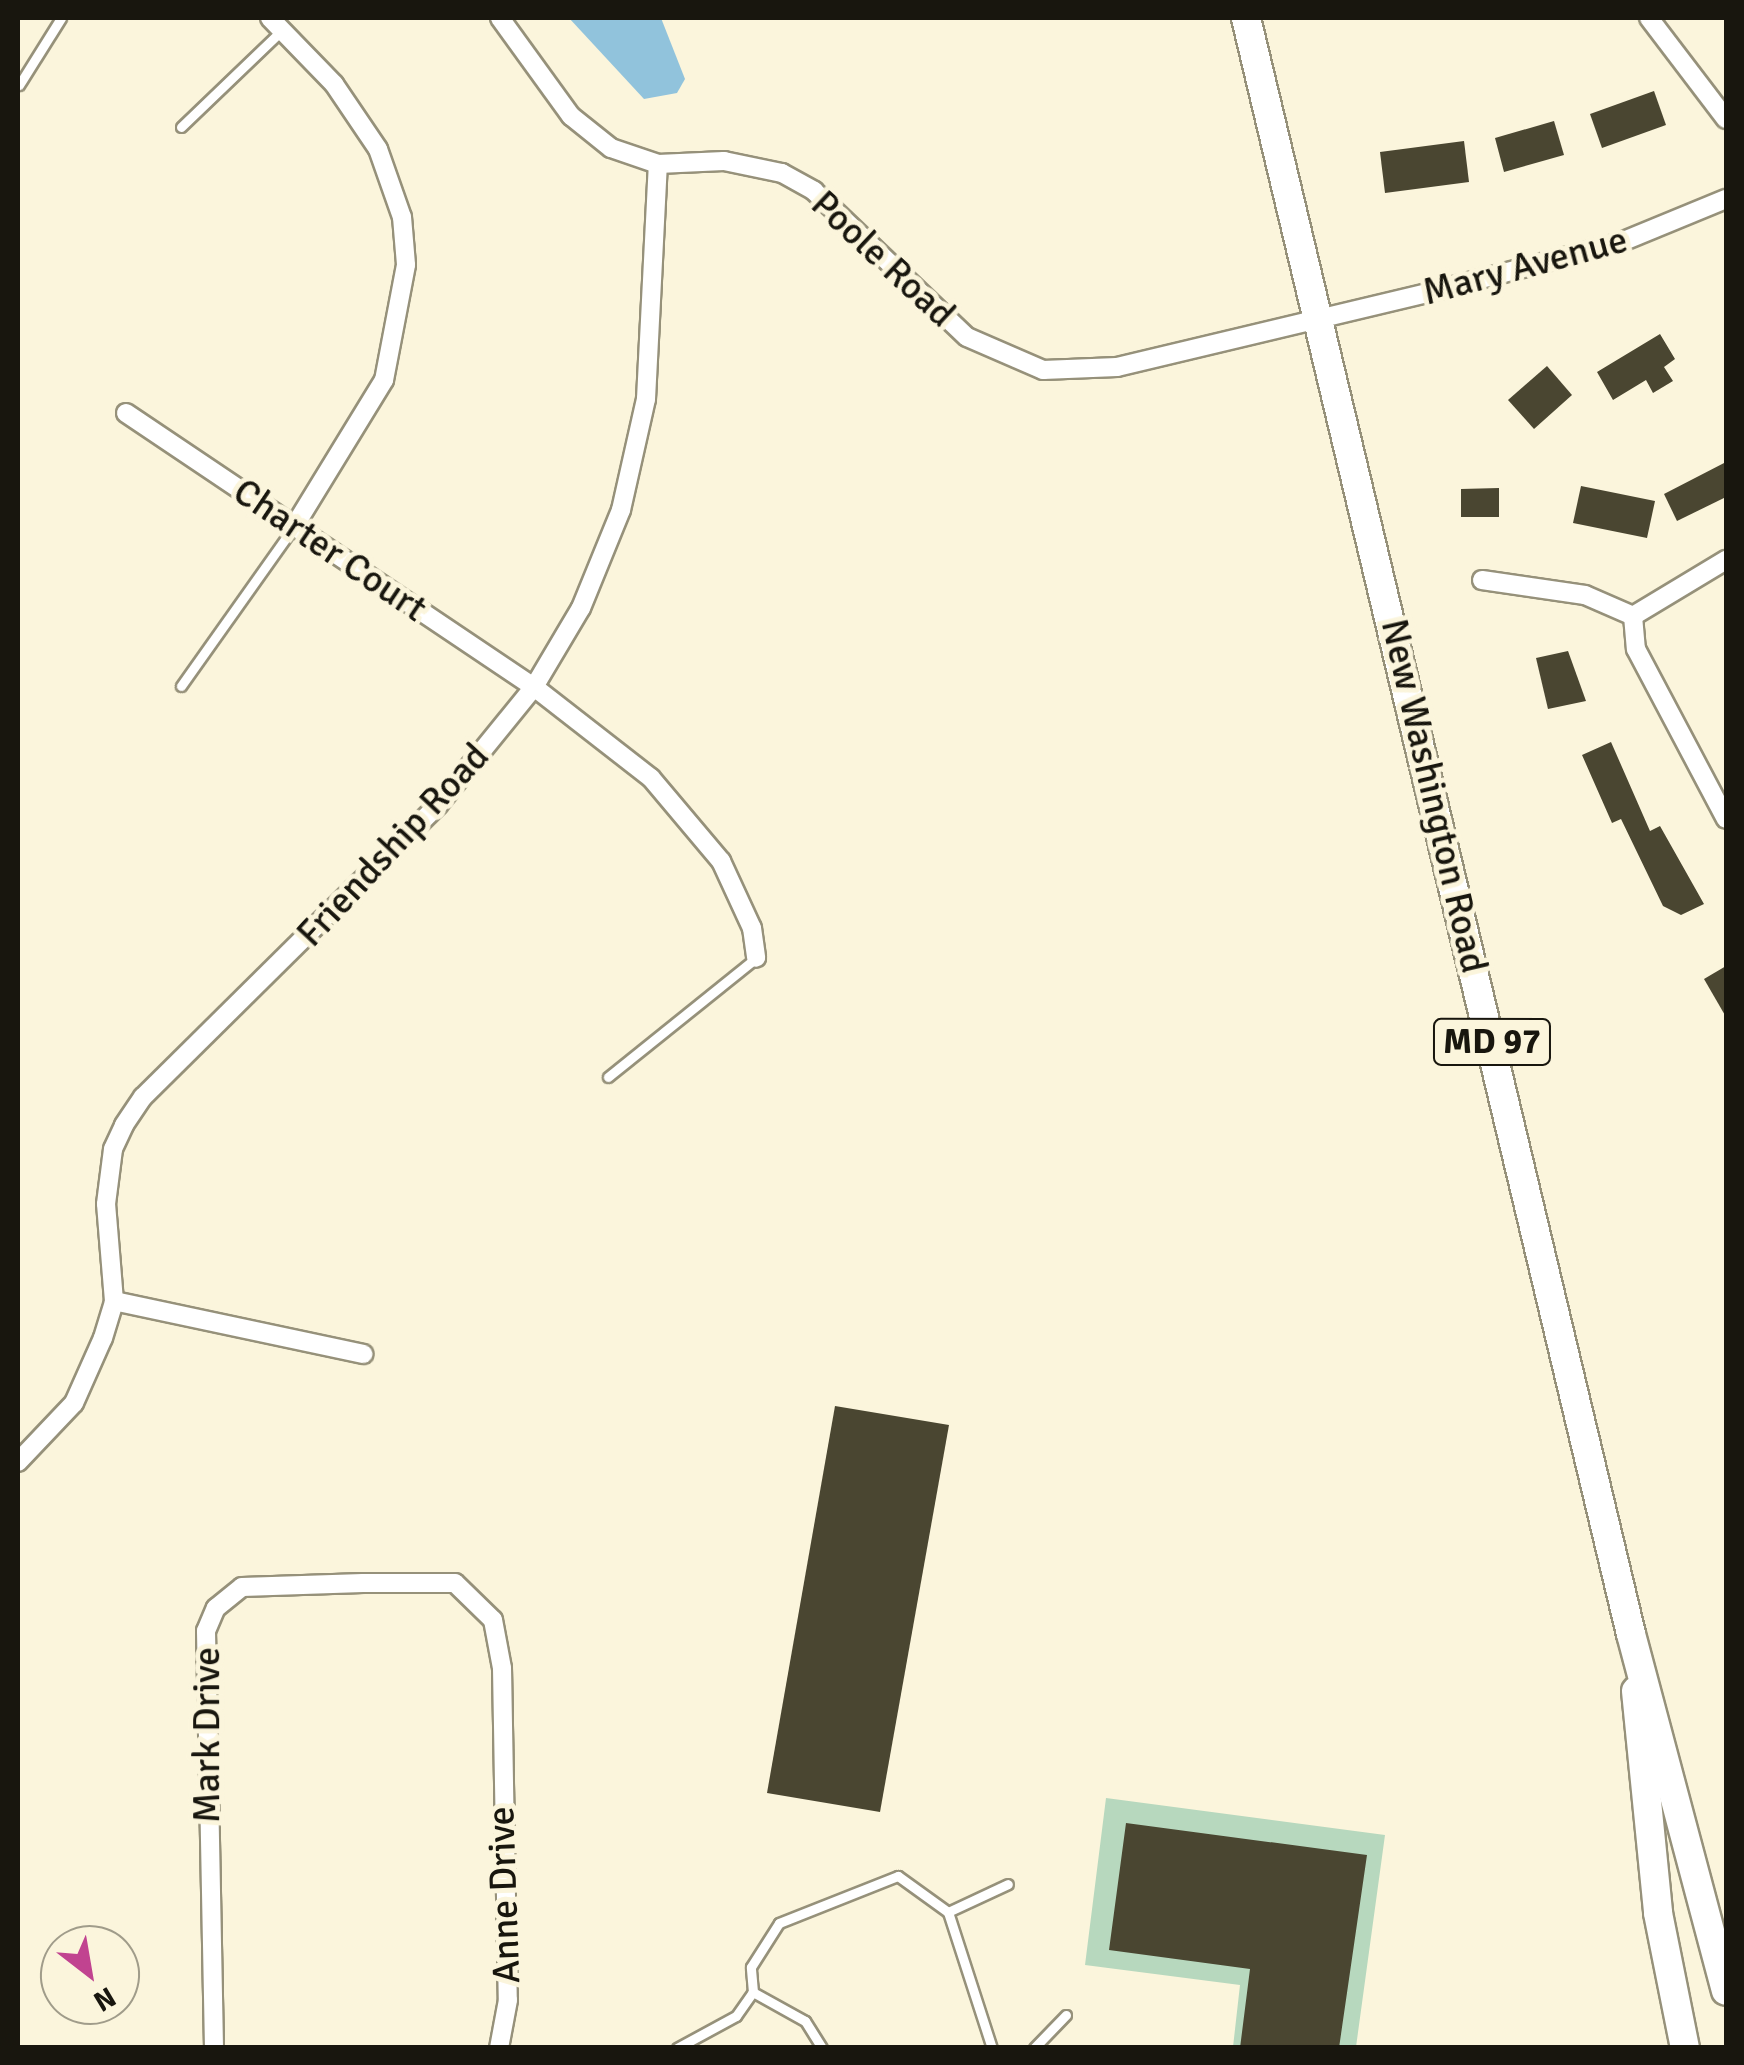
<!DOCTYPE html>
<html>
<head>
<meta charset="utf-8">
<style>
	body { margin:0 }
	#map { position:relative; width:1744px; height:2065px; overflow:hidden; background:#fbf5dc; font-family:Signika,sans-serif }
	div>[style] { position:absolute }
	.green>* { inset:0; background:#b7d8be }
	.water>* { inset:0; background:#91c3dc }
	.building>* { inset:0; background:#4a4631 }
	.roads { filter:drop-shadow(2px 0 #96917a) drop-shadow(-2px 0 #96917a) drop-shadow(0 2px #96917a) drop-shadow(0 -2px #96917a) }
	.service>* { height:9px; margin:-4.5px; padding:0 4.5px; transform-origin:4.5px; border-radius:4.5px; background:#fff }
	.minor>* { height:18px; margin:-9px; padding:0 9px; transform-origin:9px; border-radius:9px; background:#fff }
	.primary>* { height:28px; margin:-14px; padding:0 14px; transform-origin:14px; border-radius:14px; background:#fff }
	span { translate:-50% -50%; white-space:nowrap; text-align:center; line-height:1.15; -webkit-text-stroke:10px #fbf5dc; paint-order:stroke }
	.shield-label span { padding:2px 8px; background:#fbf5dc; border:2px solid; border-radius:8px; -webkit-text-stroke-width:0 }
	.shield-label { font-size:35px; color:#18160e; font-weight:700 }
	.street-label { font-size:38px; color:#18160e }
	.frame { position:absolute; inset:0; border:20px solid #18160e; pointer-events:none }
	.north { position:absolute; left:40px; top:1925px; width:100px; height:100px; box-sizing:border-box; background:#fbf5dc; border:2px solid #a09c8a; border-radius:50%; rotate:149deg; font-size:28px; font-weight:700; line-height:40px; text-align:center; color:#18160e }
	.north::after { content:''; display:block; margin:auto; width:35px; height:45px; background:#c14390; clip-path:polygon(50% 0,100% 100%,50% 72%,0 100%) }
</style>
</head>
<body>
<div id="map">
	<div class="green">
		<i style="clip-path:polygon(1106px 1798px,1385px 1835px,1356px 2047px,1233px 2047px,1240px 1985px,1085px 1965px)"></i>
	</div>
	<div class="water">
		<i style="clip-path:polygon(569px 18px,661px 18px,685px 79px,677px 93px,644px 99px)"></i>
	</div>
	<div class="building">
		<i style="clip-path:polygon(1654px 91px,1666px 125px,1602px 148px,1590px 114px)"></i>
		<i style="clip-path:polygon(1554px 121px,1564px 155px,1504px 172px,1495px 138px)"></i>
		<i style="clip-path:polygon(1464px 141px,1469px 182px,1385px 193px,1380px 152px)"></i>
		<i style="clip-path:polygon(1660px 334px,1675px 359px,1664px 367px,1673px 381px,1653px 393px,1646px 380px,1613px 400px,1597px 372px)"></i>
		<i style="clip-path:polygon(1547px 366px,1572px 395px,1534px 429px,1508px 400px)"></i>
		<i style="clip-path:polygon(1726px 462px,1726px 497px,1677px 521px,1664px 494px)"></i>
		<i style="clip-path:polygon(1581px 486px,1655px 501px,1647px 538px,1573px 523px)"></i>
		<i style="clip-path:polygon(1499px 488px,1499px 517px,1461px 517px,1461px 489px)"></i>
		<i style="clip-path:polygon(1568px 651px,1586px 701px,1548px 709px,1536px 658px)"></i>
		<i style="clip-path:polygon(1611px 742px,1650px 831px,1660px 826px,1704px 904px,1681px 915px,1663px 906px,1621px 819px,1612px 823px,1582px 755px)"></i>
		<i style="clip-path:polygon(1726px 966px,1726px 1017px,1704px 979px)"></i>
		<i style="clip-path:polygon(835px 1406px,949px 1425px,880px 1812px,767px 1793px)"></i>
		<i style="clip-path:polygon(1126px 1823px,1367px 1855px,1339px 2048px,1240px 2048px,1250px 1969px,1109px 1950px)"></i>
	</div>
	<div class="roads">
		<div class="service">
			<i style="left:19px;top:85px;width:79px;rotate:-57.9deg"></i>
			<i style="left:181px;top:127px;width:139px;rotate:-43.8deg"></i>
			<i style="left:181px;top:686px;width:197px;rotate:-54.7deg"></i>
			<i style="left:608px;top:1077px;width:190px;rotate:-38.8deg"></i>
			<i style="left:948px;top:1912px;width:143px;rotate:72.1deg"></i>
			<i style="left:677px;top:2048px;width:67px;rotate:-28.5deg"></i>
			<i style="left:736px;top:2016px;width:29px;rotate:-55deg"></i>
			<i style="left:822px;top:2048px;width:32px;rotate:-122deg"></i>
			<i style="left:805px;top:2021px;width:60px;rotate:-150.9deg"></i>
			<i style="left:753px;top:1992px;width:25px;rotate:-95deg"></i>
			<i style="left:751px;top:1967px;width:52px;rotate:-57.5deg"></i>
			<i style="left:779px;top:1923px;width:128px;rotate:-21.6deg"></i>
			<i style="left:898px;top:1876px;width:62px;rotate:35.8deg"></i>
			<i style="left:948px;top:1912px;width:66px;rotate:-25deg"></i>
			<i style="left:1034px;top:2048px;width:46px;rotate:-45.9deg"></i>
		</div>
		<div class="minor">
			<i style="left:270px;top:18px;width:92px;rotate:45.9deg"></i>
			<i style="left:334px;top:84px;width:78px;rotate:55.9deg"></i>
			<i style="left:378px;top:149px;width:72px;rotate:70.6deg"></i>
			<i style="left:402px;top:217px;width:48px;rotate:85.2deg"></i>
			<i style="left:406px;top:265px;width:117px;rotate:100.8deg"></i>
			<i style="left:384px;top:380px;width:170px;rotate:121.5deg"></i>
			<i style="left:500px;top:18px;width:121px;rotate:54.1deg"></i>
			<i style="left:571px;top:116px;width:51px;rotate:38.7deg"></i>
			<i style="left:611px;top:148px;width:50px;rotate:18.8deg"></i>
			<i style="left:658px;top:164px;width:66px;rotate:-2.6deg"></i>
			<i style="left:724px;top:161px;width:59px;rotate:11.7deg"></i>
			<i style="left:782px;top:173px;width:37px;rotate:29deg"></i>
			<i style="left:814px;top:191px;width:211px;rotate:43.7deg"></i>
			<i style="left:967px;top:337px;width:83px;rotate:23.5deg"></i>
			<i style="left:1043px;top:370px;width:74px;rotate:-2.3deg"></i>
			<i style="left:1117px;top:367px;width:319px;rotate:-13.4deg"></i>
			<i style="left:1427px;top:293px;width:198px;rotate:-14.6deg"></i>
			<i style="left:1619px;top:243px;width:116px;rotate:-22.4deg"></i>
			<i style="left:1649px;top:18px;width:127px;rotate:52.7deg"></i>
			<i style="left:126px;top:413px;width:491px;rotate:33.9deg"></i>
			<i style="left:534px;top:687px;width:148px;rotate:37.9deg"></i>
			<i style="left:651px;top:778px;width:109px;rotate:49.9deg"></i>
			<i style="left:721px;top:861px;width:74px;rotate:65.2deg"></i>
			<i style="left:752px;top:928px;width:30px;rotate:82deg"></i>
			<i style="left:1482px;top:580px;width:104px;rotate:8.3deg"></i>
			<i style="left:1585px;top:595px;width:52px;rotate:23.6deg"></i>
			<i style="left:1633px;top:616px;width:33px;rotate:85deg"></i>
			<i style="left:1636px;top:649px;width:192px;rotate:62.1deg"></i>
			<i style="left:1633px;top:616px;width:109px;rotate:-31.1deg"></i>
			<i style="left:114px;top:1301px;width:255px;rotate:12deg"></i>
			<i style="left:18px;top:1462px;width:81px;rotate:-46.5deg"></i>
			<i style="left:74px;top:1403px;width:71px;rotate:-66deg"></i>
			<i style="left:103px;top:1338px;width:39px;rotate:-73deg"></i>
			<i style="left:114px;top:1301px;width:97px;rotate:-94.7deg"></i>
			<i style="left:106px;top:1204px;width:55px;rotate:-82.7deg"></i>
			<i style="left:113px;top:1149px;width:26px;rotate:-65deg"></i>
			<i style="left:124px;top:1125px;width:34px;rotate:-56deg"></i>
			<i style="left:143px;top:1097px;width:415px;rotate:-44.7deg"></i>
			<i style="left:438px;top:805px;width:152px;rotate:-50.9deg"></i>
			<i style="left:534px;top:687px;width:92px;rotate:-59.3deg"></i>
			<i style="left:581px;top:608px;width:106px;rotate:-67.8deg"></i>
			<i style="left:621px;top:510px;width:114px;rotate:-77.3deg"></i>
			<i style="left:646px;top:399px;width:235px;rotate:-87.1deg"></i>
			<i style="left:214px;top:2048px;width:417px;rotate:-91.1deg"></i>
			<i style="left:206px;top:1631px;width:25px;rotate:-67deg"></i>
			<i style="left:216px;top:1608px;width:33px;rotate:-39deg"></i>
			<i style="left:242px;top:1587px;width:121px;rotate:-1.9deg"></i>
			<i style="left:363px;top:1583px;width:92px"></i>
			<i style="left:455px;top:1583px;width:53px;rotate:44.2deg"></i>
			<i style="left:493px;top:1620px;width:49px;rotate:79.4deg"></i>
			<i style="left:502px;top:1668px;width:332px;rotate:89deg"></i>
			<i style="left:508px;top:2000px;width:49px;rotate:100.6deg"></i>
		</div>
		<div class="primary">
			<i style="left:1246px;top:18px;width:1661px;rotate:76.6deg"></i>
			<i style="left:1631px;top:1634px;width:369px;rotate:75.1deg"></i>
			<i style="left:1636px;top:1691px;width:223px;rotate:84.3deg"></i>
			<i style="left:1658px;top:1913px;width:138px;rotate:78.7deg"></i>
		</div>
	</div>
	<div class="shield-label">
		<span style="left:1492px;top:1042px">MD 97</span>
	</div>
	<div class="street-label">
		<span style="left:883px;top:259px;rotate:43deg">Poole Road</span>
		<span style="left:1525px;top:266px;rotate:-15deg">Mary Avenue</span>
		<span style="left:330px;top:550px;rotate:34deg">Charter Court</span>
		<span style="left:1434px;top:796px;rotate:77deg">New Washington Road</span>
		<span style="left:393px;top:845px;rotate:-47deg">Friendship Road</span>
		<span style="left:207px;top:1735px;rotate:-90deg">Mark Drive</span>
		<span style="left:504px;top:1895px;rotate:-92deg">Anne Drive</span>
	</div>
	<div class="frame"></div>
	<div class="north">N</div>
</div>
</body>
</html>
